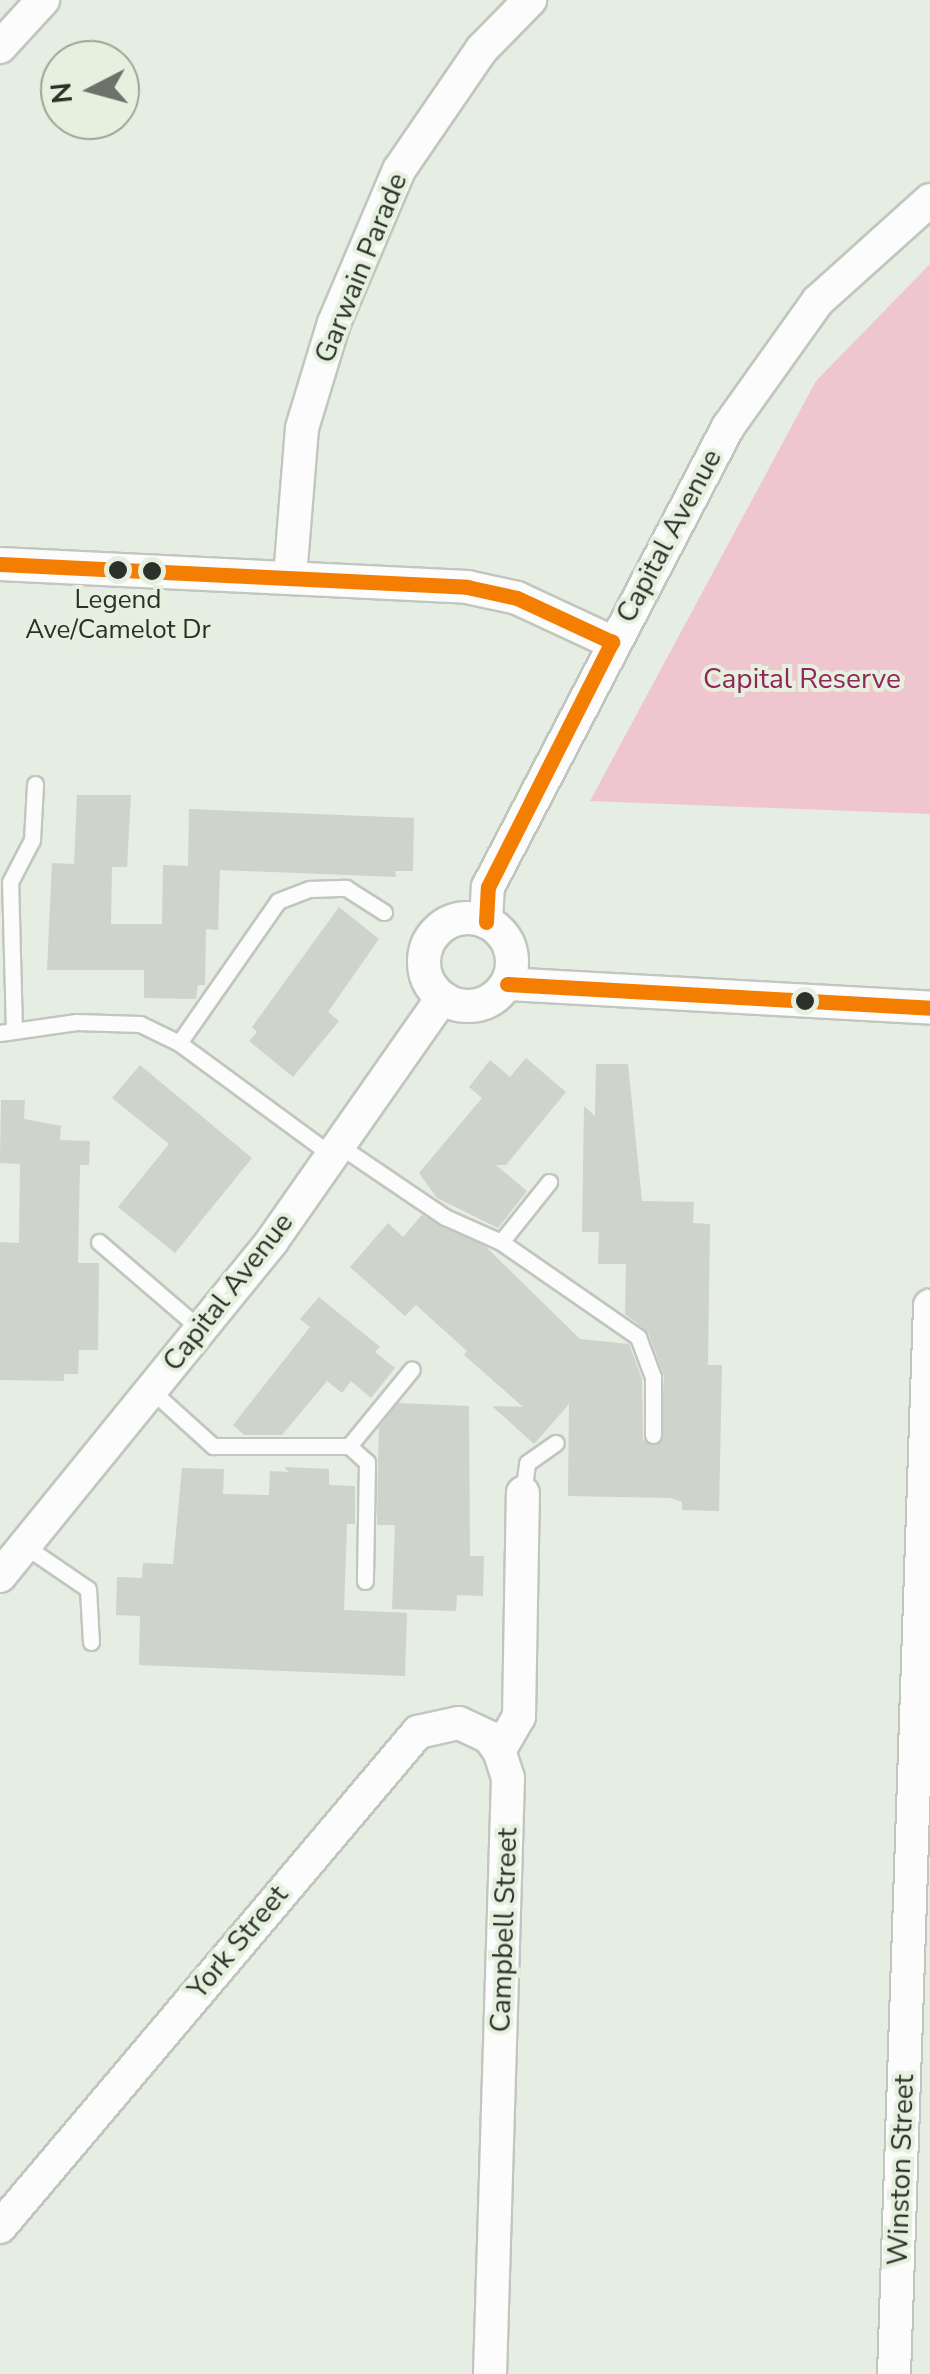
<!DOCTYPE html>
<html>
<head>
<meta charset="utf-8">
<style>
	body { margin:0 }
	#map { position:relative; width:930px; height:2374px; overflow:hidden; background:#e6ede2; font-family:"Nunito Sans",sans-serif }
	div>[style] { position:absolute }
	.green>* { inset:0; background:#efc5d0 }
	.building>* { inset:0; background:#ced3cb }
	.roads { filter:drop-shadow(2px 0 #c1c6be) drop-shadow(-2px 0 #c1c6be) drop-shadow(0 2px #c1c6be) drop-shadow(0 -2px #c1c6be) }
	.service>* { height:15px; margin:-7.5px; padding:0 7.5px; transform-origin:7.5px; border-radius:7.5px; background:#fbfcfb }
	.minor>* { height:32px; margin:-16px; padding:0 16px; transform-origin:16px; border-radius:16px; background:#fbfcfb }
	.minor>.ring { margin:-16px; padding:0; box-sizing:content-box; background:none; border:32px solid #fbfcfb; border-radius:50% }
	.bus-1>* { height:15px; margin:-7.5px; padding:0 7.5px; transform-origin:7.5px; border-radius:7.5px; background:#f47e02 }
	.dots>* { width:28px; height:28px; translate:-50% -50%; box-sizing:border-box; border:5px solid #e5f1de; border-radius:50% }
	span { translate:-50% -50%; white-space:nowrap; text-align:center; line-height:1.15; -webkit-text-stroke:8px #e5f1de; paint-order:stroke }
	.bus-label { font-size:26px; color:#2b3029 }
	.street-label { font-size:28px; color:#2b3029 }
	.park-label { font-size:28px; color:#922659 }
	.north { position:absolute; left:40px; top:40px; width:100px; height:100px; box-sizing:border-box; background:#e5f1de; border:2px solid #9ba496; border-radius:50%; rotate:264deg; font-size:28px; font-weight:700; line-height:40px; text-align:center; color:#2b3029 }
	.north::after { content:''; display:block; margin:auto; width:35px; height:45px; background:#6c726a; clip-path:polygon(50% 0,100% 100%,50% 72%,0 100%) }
</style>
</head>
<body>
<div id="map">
	<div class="green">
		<i style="clip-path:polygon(930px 264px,930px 814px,590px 801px,816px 381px)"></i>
	</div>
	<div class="building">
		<i style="clip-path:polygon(77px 795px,131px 795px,127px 867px,112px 867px,111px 924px,162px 924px,163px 865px,188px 866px,189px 809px,414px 818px,413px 871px,395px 871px,396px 877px,220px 870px,218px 930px,206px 929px,205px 985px,198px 985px,196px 999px,144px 998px,144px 970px,47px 970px,52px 863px,74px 864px)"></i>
		<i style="clip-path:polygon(339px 907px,379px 939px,328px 1012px,339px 1021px,293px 1077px,249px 1041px,257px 1032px,252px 1027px)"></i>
		<i style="clip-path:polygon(526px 1058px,566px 1092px,506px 1165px,496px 1165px,527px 1191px,498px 1228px,437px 1198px,419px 1173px,482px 1098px,469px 1087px,490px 1060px,510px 1077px)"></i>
		<i style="clip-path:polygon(596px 1064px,628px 1064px,642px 1201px,694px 1202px,693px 1223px,710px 1224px,708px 1365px,722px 1365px,719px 1511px,682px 1510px,682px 1502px,671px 1498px,568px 1496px,569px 1404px,534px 1444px,492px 1406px,523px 1407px,464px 1355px,467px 1351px,416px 1305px,405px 1316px,350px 1267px,388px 1223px,403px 1237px,422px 1215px,486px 1247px,580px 1339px,629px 1344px,642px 1379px,643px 1440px,659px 1444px,664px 1376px,648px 1332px,625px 1314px,626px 1264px,598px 1264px,599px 1232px,582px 1232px,584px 1106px,595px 1116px)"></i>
		<i style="clip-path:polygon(140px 1065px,252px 1158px,175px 1253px,118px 1207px,169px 1144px,112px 1098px)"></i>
		<i style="clip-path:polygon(1px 1100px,25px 1100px,24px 1119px,61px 1126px,60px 1140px,90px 1141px,89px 1165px,80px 1165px,78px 1263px,99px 1263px,98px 1350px,79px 1350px,78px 1374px,64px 1374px,64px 1381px,0 1380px,0 1242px,19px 1243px,20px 1164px,0 1163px)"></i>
		<i style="clip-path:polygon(319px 1297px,380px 1347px,375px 1352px,395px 1368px,371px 1398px,351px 1381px,342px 1393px,327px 1381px,282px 1435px,244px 1435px,233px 1425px,310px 1327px,300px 1319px)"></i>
		<i style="clip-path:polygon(398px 1403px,469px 1406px,470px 1556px,484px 1556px,483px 1596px,457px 1595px,456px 1611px,392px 1609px,395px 1525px,377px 1525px,378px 1460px,379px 1427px)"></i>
		<i style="clip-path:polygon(284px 1467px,329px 1469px,329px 1485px,355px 1486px,355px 1524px,347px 1524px,344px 1610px,407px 1613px,405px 1676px,139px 1665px,140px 1616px,116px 1615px,117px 1577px,142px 1578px,143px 1563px,173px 1564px,182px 1468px,224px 1469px,223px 1494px,269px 1495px,270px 1471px,289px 1472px)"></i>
	</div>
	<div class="roads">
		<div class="service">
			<i style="left:14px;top:1031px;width:149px;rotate:-91.5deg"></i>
			<i style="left:10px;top:882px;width:47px;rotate:-62.4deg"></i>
			<i style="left:32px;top:840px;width:56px;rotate:-86.9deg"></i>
			<i style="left:0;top:1033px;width:77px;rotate:-8.2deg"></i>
			<i style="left:76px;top:1022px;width:64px;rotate:1.8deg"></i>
			<i style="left:140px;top:1024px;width:43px;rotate:26deg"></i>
			<i style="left:179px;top:1043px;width:191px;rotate:36.3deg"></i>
			<i style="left:179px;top:1043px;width:173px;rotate:-55.1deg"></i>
			<i style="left:278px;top:901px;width:34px;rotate:-21deg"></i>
			<i style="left:310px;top:889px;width:36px;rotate:-2deg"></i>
			<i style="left:346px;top:888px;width:45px;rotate:32.3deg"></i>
			<i style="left:340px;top:1146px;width:127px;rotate:34.1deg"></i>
			<i style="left:445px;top:1217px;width:61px;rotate:24.1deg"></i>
			<i style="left:501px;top:1242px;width:167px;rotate:34.7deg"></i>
			<i style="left:638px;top:1337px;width:43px;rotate:69.4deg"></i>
			<i style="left:653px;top:1377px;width:58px;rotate:90deg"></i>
			<i style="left:99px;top:1242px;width:133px;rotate:40.7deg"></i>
			<i style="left:501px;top:1242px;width:77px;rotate:-51.3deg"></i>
			<i style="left:151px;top:1390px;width:84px;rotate:42.1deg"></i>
			<i style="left:213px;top:1446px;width:136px"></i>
			<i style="left:349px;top:1446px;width:24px;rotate:42deg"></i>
			<i style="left:367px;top:1462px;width:119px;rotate:91deg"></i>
			<i style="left:349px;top:1446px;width:99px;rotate:-50.7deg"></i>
			<i style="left:523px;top:1493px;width:30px;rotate:-82deg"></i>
			<i style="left:527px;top:1463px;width:35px;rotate:-35deg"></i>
			<i style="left:25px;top:1546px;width:76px;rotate:34.3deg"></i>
			<i style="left:88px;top:1589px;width:53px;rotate:86.8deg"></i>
		</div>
		<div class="minor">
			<i style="left:0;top:47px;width:64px;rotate:-47.5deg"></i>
			<i style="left:0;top:564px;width:468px;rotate:2.8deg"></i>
			<i style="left:467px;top:587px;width:51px;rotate:12.4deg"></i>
			<i style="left:517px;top:598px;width:105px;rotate:24.9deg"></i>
			<i style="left:290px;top:577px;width:149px;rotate:-85.4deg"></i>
			<i style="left:302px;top:428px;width:110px;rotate:-73.1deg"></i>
			<i style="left:334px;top:323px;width:166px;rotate:-67deg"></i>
			<i style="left:399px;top:170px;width:147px;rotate:-55.6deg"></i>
			<i style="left:482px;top:49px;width:69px;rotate:-45.6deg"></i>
			<i class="ring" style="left:424px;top:918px;width:56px;height:56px"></i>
			<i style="left:486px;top:922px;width:35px;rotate:-87deg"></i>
			<i style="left:488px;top:887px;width:519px;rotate:-62.45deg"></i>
			<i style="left:728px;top:427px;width:155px;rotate:-54.5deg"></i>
			<i style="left:818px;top:301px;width:151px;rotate:-42deg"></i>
			<i style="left:507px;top:984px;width:424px;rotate:3.2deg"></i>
			<i style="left:0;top:1576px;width:432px;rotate:-50.9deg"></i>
			<i style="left:272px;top:1241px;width:297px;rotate:-55deg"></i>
			<i style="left:0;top:2227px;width:648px;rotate:-49.82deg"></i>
			<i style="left:418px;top:1732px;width:42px;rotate:-12.4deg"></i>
			<i style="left:459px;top:1723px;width:33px;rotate:25deg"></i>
			<i style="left:489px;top:1737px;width:17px;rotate:54deg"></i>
			<i style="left:490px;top:2374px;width:596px;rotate:-88.27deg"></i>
			<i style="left:508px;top:1778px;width:28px;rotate:-108deg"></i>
			<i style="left:499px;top:1751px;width:39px;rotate:-60deg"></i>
			<i style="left:519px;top:1717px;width:224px;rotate:-89deg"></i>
			<i style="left:894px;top:2374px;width:1069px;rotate:-88.07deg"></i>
		</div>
	</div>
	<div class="bus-1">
		<i style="left:0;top:564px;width:468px;rotate:2.8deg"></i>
		<i style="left:467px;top:587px;width:51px;rotate:12.4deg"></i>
		<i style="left:517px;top:598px;width:105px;rotate:24.9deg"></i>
		<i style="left:486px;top:922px;width:35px;rotate:-87deg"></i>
		<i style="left:488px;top:887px;width:275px;rotate:-63.2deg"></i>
		<i style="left:507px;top:984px;width:424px;rotate:3.2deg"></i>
	</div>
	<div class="dots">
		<i style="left:118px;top:570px;background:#2b3029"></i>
		<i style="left:152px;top:571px;background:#2b3029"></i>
		<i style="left:805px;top:1001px;background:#2b3029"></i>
	</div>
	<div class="bus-label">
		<span style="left:118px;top:615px">Legend<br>Ave/Camelot Dr</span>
	</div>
	<div class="street-label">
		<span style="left:361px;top:268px;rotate:-68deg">Garwain Parade</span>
		<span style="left:669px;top:536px;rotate:-62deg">Capital Avenue</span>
		<span style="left:228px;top:1292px;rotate:-52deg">Capital Avenue</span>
		<span style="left:504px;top:1930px;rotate:-88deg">Campbell Street</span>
		<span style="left:238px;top:1942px;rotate:-50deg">York Street</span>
		<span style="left:901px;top:2170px;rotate:-88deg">Winston Street</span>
	</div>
	<div class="park-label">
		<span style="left:802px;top:679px">Capital Reserve</span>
	</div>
	<div class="north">N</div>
</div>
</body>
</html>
